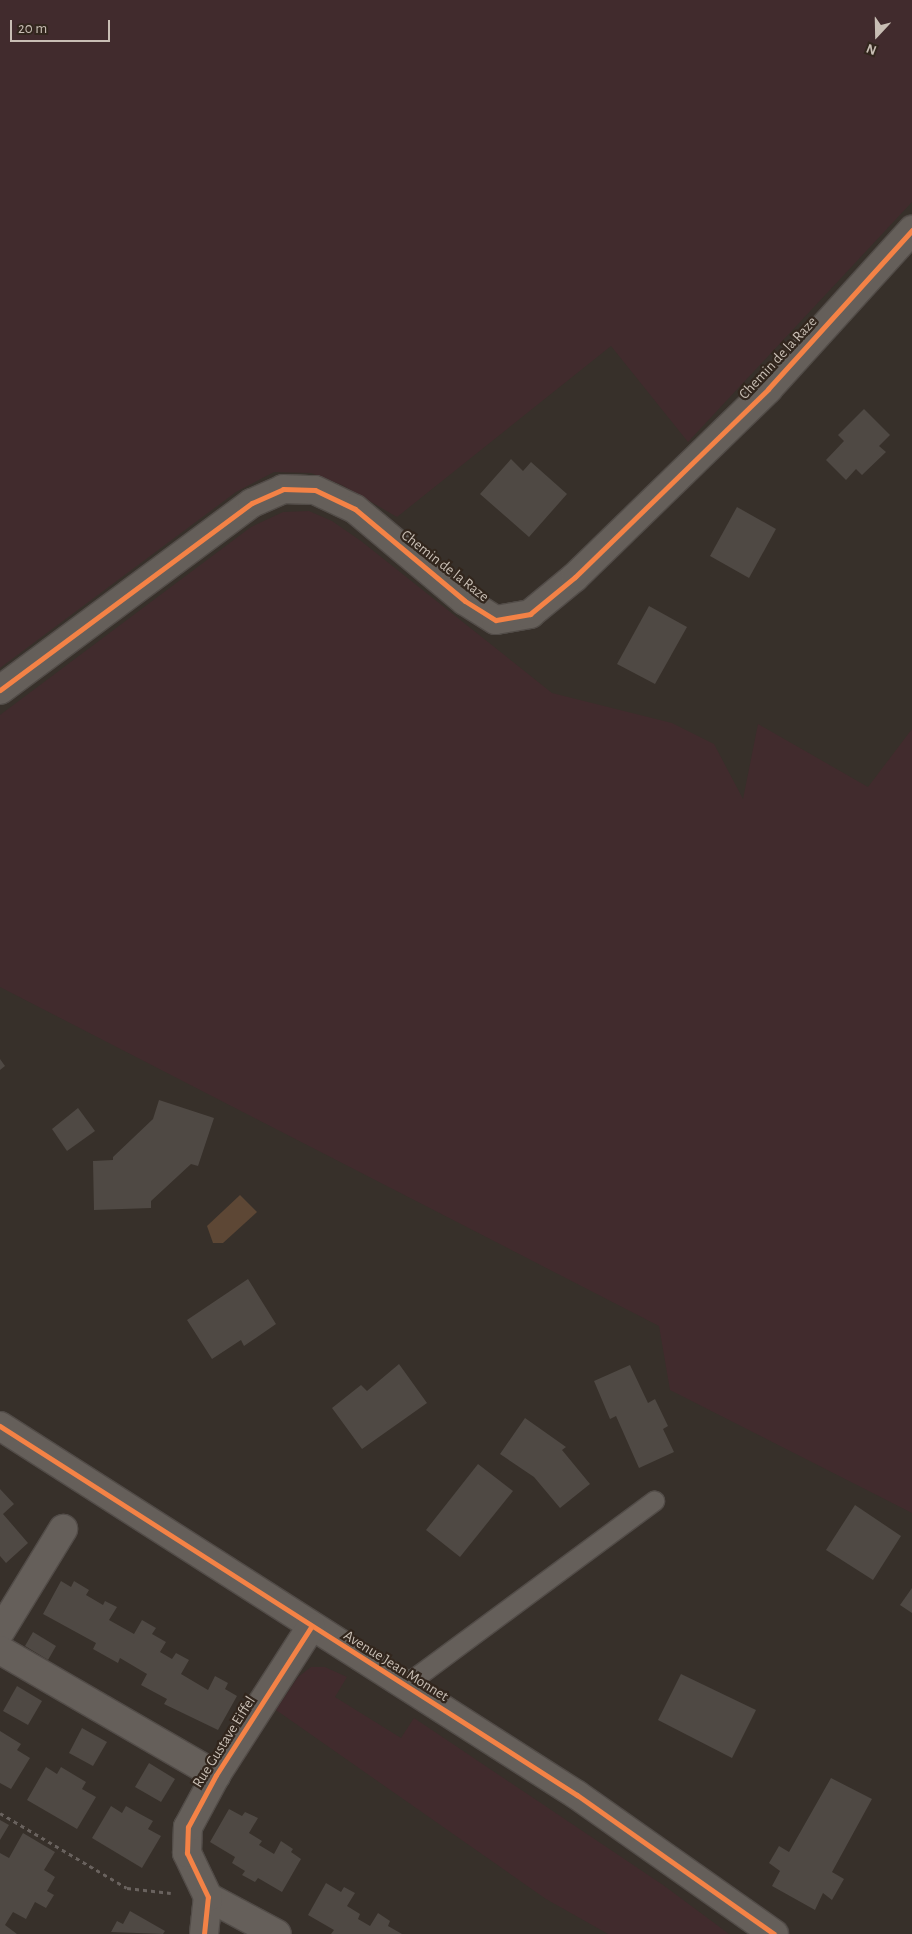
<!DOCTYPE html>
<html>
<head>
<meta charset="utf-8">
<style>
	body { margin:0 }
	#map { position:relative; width:912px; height:1934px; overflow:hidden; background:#37302a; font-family:"Alegreya Sans",sans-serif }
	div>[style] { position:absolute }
	.green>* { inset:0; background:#412b2d }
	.water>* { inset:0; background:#5d4735 }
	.building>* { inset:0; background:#4f4944 }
	.path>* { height:3px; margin-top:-1.5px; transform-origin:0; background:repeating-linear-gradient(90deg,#69625e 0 4px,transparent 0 8px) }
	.roads { filter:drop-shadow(1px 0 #524c48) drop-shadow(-1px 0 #524c48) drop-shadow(0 1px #524c48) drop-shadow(0 -1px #524c48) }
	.service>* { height:19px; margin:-9.5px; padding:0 9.5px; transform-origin:9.5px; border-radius:9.5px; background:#655f5a }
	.minor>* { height:28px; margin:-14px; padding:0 14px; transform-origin:14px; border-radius:14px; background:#655f5a }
	.cycleway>* { height:5px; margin:-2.5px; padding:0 2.5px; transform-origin:2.5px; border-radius:2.5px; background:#f48246 }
	span { translate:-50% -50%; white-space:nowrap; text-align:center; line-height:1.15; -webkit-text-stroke:4.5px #32261d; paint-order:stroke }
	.street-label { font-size:15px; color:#c8beb4 }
	.north { position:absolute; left:852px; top:10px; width:50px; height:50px; -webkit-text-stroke:4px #32261d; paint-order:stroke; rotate:201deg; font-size:14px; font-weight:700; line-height:20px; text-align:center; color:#c8beb4 }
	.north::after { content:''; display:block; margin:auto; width:18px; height:22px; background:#c8beb4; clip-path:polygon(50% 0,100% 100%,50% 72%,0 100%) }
	.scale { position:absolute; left:10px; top:20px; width:100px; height:22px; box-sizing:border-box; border:2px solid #c8beb4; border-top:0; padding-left:6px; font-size:15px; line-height:18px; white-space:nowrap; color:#c8beb4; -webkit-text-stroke:4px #32261d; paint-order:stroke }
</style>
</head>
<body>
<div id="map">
	<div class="green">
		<i style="clip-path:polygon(0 0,912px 0,912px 202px,688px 442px,611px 346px,397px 517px,342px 485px,311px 473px,274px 472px,236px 492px,0 668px)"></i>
		<i style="clip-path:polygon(309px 511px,332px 521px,361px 541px,552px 693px,672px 723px,714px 744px,743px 799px,758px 724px,868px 787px,912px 729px,912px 1513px,670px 1390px,659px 1326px,0 987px,0 715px,251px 527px,283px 512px)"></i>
		<i style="clip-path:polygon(311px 1667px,325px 1667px,347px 1677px,335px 1697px,401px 1738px,414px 1718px,663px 1885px,729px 1934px,608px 1934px,546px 1899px,276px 1710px,298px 1677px)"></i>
	</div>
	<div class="water">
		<i style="clip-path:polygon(240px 1195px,257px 1212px,223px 1243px,213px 1243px,207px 1226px)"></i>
	</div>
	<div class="building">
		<i style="clip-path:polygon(864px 409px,890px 435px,879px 446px,886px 452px,862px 475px,856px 469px,846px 480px,826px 460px,844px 441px,838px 435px)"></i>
		<i style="clip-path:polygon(511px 459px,523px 471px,531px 462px,567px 494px,529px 537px,480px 494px)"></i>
		<i style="clip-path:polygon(737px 507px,776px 529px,749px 578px,710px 556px)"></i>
		<i style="clip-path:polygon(649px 606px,687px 627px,655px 684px,617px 664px)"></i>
		<i style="clip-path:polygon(0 1059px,5px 1066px,0 1070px)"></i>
		<i style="clip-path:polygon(159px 1100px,214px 1118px,198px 1166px,191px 1164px,151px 1201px,151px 1208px,94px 1210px,93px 1161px,113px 1160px,113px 1157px,153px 1119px)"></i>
		<i style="clip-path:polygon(78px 1108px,95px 1131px,67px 1151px,52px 1129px)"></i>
		<i style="clip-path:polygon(248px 1279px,276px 1324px,244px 1346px,241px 1340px,212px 1359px,187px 1320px)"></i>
		<i style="clip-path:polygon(399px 1364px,427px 1403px,362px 1449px,332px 1408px,361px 1385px,367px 1391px)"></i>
		<i style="clip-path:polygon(630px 1365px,648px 1403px,655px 1399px,668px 1426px,663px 1429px,674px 1452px,639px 1468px,616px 1416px,610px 1419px,594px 1381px)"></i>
		<i style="clip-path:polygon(525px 1418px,566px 1447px,562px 1450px,590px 1484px,560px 1508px,534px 1477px,500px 1454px)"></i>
		<i style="clip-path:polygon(478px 1464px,513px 1491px,460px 1557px,426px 1530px)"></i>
		<i style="clip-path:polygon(0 1489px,14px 1504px,3px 1514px,28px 1543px,6px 1563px,0 1556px)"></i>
		<i style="clip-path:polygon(855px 1505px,901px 1536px,873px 1580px,826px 1550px)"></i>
		<i style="clip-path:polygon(61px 1581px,71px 1587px,74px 1581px,89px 1590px,86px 1595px,103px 1605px,105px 1601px,117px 1607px,109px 1620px,134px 1634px,142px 1620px,156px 1628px,152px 1634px,166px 1642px,160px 1652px,172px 1659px,176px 1653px,189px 1660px,181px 1674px,208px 1690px,215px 1676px,228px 1683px,225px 1689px,237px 1696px,218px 1730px,164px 1704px,167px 1699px,141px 1685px,147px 1674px,120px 1658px,118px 1663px,93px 1649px,96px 1643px,43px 1614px)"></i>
		<i style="clip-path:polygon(912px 1588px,912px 1613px,900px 1605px)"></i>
		<i style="clip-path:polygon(33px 1632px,56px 1646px,48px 1660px,25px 1646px)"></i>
		<i style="clip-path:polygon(681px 1674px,756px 1710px,732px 1758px,658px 1720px)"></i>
		<i style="clip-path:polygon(17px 1686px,42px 1701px,28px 1725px,3px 1711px)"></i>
		<i style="clip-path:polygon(82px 1728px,107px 1742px,93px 1766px,69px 1753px)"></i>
		<i style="clip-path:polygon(0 1731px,21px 1744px,17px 1750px,30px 1758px,11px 1789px,0 1783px)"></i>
		<i style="clip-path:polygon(149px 1763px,175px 1779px,161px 1802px,135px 1787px)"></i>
		<i style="clip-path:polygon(46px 1767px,57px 1774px,61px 1767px,86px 1782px,82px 1789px,96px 1797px,77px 1829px,27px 1800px)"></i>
		<i style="clip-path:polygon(831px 1778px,872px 1799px,832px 1872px,844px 1879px,832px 1900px,823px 1893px,815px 1910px,772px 1886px,780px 1871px,769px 1863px,779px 1846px,789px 1852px)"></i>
		<i style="clip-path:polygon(111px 1806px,122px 1813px,126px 1806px,140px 1814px,153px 1821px,148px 1829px,161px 1836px,142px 1868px,92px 1838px)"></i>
		<i style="clip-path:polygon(229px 1809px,242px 1816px,245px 1812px,258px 1818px,249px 1833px,262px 1841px,259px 1845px,274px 1854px,281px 1841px,293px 1849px,291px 1852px,301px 1859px,282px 1892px,258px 1878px,255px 1882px,242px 1875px,245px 1871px,232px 1863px,235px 1857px,210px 1842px)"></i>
		<i style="clip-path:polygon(0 1820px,9px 1825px,0 1840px)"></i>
		<i style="clip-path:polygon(23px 1833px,55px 1852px,44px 1870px,55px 1877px,47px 1891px,54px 1895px,46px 1908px,35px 1902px,26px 1919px,13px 1912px,5px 1925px,17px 1934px,0 1934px,0 1853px,9px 1858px)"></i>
		<i style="clip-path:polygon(326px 1883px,341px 1892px,344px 1887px,355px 1893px,347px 1906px,360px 1914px,358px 1919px,370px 1926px,378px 1913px,390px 1921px,388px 1926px,402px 1934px,331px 1934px,334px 1930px,308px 1915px)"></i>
		<i style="clip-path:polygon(130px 1911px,165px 1931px,163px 1934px,111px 1932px,117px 1921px,123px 1924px)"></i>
	</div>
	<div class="path">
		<i style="left:0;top:1813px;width:147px;rotate:30.6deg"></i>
		<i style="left:127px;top:1888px;width:44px;rotate:6.5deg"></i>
	</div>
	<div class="roads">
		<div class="service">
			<i style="left:405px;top:1685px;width:310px;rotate:-36.5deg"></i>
		</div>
		<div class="minor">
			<i style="left:0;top:690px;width:314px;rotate:-36.6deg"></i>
			<i style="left:252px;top:503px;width:34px;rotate:-24deg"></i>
			<i style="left:283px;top:489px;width:32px;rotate:2deg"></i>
			<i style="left:315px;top:490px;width:44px;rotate:25.4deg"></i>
			<i style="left:355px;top:509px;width:143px;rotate:39.9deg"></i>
			<i style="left:465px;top:601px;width:36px;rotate:32deg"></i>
			<i style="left:496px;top:620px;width:35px;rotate:-10deg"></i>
			<i style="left:530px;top:614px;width:58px;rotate:-39.4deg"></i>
			<i style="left:575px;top:577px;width:269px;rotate:-44.2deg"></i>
			<i style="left:768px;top:389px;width:215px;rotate:-47.8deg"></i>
			<i style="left:0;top:1426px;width:685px;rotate:32.6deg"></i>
			<i style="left:577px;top:1795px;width:241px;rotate:35.2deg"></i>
			<i style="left:0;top:1632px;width:121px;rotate:-58.5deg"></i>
			<i style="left:0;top:1650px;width:250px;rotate:30.1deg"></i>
			<i style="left:208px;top:1897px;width:78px;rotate:28.2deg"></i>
			<i style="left:204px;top:1934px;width:37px;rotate:-84deg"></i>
			<i style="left:208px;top:1897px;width:49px;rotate:-115.5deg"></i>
			<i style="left:187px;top:1853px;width:26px;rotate:-88deg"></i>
			<i style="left:188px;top:1827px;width:59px;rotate:-61.7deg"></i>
			<i style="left:216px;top:1775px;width:176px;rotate:-57.3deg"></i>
		</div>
	</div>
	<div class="cycleway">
		<i style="left:0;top:690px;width:314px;rotate:-36.6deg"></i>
		<i style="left:252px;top:503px;width:34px;rotate:-24deg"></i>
		<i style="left:283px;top:489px;width:32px;rotate:2deg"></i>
		<i style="left:315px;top:490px;width:44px;rotate:25.4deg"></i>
		<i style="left:355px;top:509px;width:143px;rotate:39.9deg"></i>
		<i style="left:465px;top:601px;width:36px;rotate:32deg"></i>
		<i style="left:496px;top:620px;width:35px;rotate:-10deg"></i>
		<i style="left:530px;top:614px;width:58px;rotate:-39.4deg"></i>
		<i style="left:575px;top:577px;width:269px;rotate:-44.2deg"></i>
		<i style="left:768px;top:389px;width:215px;rotate:-47.8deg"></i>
		<i style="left:0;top:1426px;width:685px;rotate:32.6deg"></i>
		<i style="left:577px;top:1795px;width:241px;rotate:35.2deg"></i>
		<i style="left:204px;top:1934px;width:37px;rotate:-84deg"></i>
		<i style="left:208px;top:1897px;width:49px;rotate:-115.5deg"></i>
		<i style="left:187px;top:1853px;width:26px;rotate:-88deg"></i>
		<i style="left:188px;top:1827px;width:59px;rotate:-61.7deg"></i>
		<i style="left:216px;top:1775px;width:176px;rotate:-57.3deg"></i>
	</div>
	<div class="street-label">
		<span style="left:778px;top:358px;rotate:-47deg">Chemin de la Raze</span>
		<span style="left:445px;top:566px;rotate:38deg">Chemin de la Raze</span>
		<span style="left:396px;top:1666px;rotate:32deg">Avenue Jean Monnet</span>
		<span style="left:224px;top:1742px;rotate:-58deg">Rue Gustave Eiffel</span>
	</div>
	<div class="north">N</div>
	<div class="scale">20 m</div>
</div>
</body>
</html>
